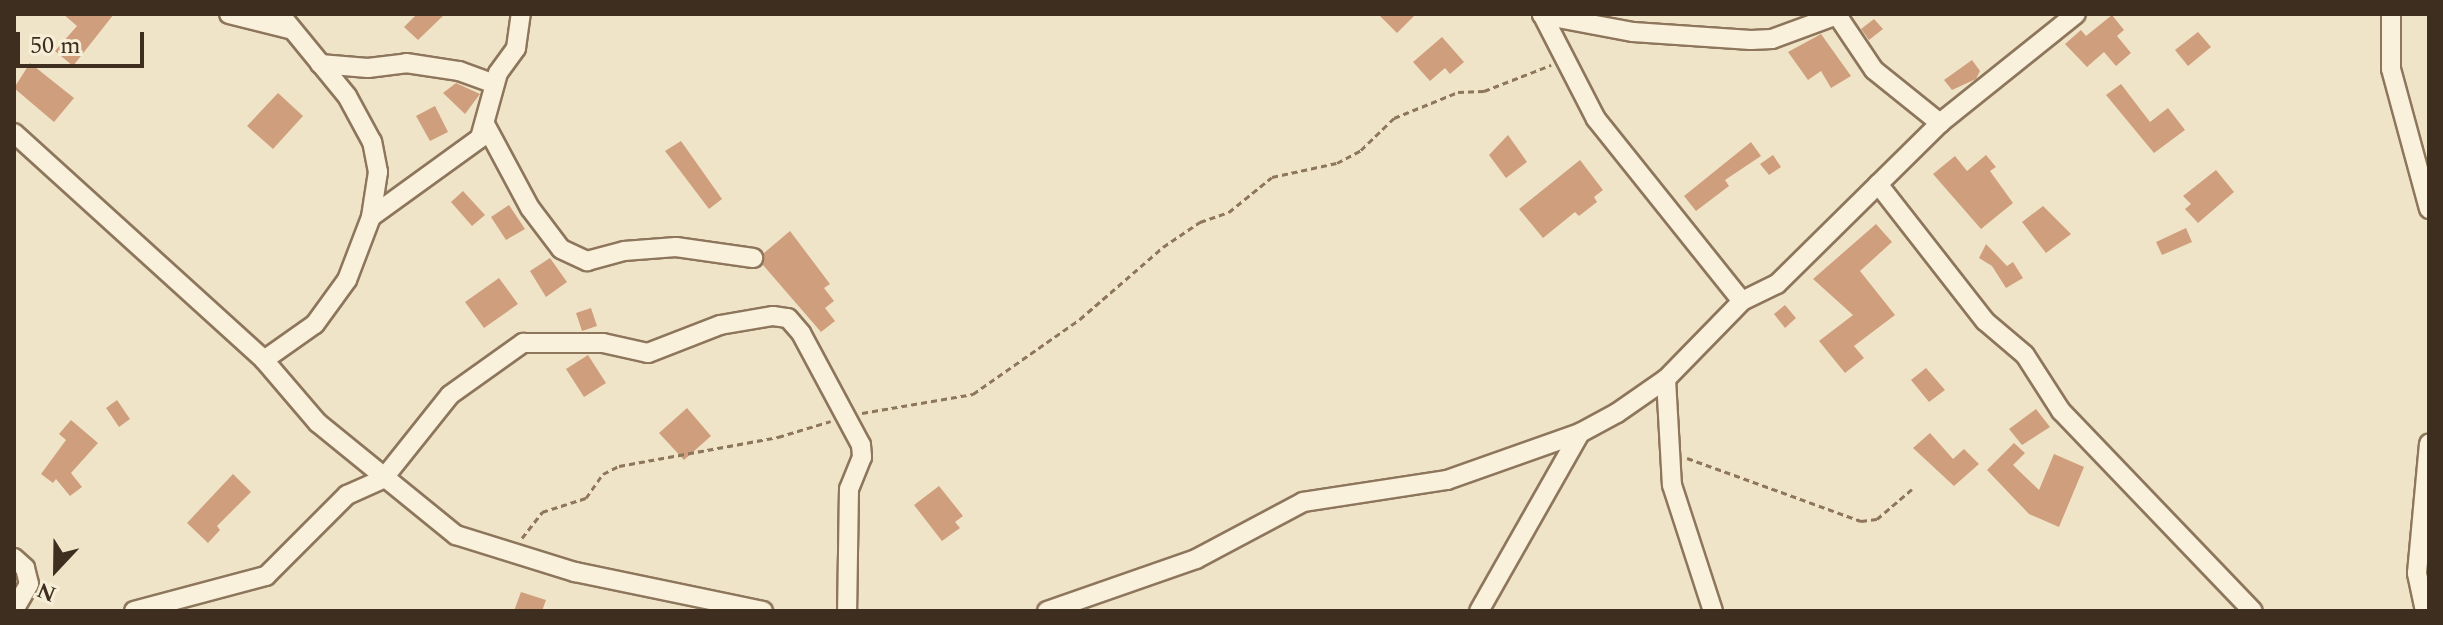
<!DOCTYPE html>
<html>
<head>
<meta charset="utf-8">
<style>
	body { margin:0 }
	#map { position:relative; width:2443px; height:625px; overflow:hidden; background:#f0e4c8; font-family:Spectral,serif }
	div>[style] { position:absolute }
	.building>* { inset:0; background:#cf9f7d }
	.path>* { height:3px; margin-top:-1.5px; transform-origin:0; background:repeating-linear-gradient(90deg,#8d765c 0 6px,transparent 0 10px) }
	.roads { filter:drop-shadow(2px 0 #8d765c) drop-shadow(-2px 0 #8d765c) drop-shadow(0 2px #8d765c) drop-shadow(0 -2px #8d765c) }
	.street>* { height:18px; margin:-9px; padding:0 9px; transform-origin:9px; border-radius:9px; background:#faf1dc }
	span { translate:-50% -50%; white-space:nowrap; text-align:center; line-height:1.15; -webkit-text-stroke:6px #f7eed8; paint-order:stroke }
	.frame { position:absolute; inset:0; border:16px solid #3d2e20; pointer-events:none }
	.north { position:absolute; left:16px; top:529px; width:80px; height:80px; -webkit-text-stroke:6px #f7eed8; paint-order:stroke; rotate:202deg; font-size:22px; font-weight:700; line-height:32px; text-align:center; color:#3d2e20 }
	.north::after { content:''; display:block; margin:auto; width:28px; height:36px; background:#3d2e20; clip-path:polygon(50% 0,100% 100%,50% 72%,0 100%) }
	.scale { position:absolute; left:16px; top:32px; width:128px; height:36px; box-sizing:border-box; border:4px solid #3d2e20; border-top:0; padding-left:10px; font-size:24px; line-height:28px; white-space:nowrap; color:#3d2e20; -webkit-text-stroke:6px #f7eed8; paint-order:stroke }
</style>
</head>
<body>
<div id="map">
	<div class="building">
		<i style="clip-path:polygon(63px 14px,114px 14px,73px 66px,55px 51px,77px 26px)"></i>
		<i style="clip-path:polygon(417px 14px,445px 14px,418px 40px,404px 27px)"></i>
		<i style="clip-path:polygon(1378px 14px,1416px 14px,1397px 33px)"></i>
		<i style="clip-path:polygon(2112px 15px,2124px 30px,2117px 36px,2131px 53px,2116px 66px,2104px 52px,2087px 67px,2065px 44px,2081px 30px,2086px 36px)"></i>
		<i style="clip-path:polygon(1874px 19px,1883px 29px,1869px 40px,1861px 29px)"></i>
		<i style="clip-path:polygon(2198px 32px,2211px 47px,2188px 66px,2175px 50px)"></i>
		<i style="clip-path:polygon(1821px 34px,1851px 76px,1831px 88px,1821px 71px,1808px 80px,1788px 52px)"></i>
		<i style="clip-path:polygon(1442px 37px,1464px 62px,1450px 74px,1445px 68px,1430px 81px,1413px 62px)"></i>
		<i style="clip-path:polygon(1972px 60px,1980px 71px,1976px 79px,1952px 90px,1944px 80px)"></i>
		<i style="clip-path:polygon(30px 63px,74px 98px,54px 122px,14px 88px)"></i>
		<i style="clip-path:polygon(456px 83px,480px 94px,465px 114px,443px 93px)"></i>
		<i style="clip-path:polygon(2121px 84px,2150px 122px,2168px 108px,2185px 130px,2154px 153px,2106px 95px)"></i>
		<i style="clip-path:polygon(278px 93px,303px 116px,273px 149px,247px 126px)"></i>
		<i style="clip-path:polygon(435px 106px,448px 132px,430px 141px,416px 116px)"></i>
		<i style="clip-path:polygon(1508px 135px,1527px 162px,1506px 178px,1489px 155px)"></i>
		<i style="clip-path:polygon(681px 141px,722px 199px,709px 209px,665px 151px)"></i>
		<i style="clip-path:polygon(1751px 142px,1761px 156px,1725px 180px,1729px 186px,1696px 211px,1684px 196px)"></i>
		<i style="clip-path:polygon(1773px 155px,1781px 167px,1769px 175px,1760px 164px)"></i>
		<i style="clip-path:polygon(1986px 155px,1996px 167px,1990px 171px,2013px 203px,1981px 229px,1933px 174px,1955px 156px,1967px 171px)"></i>
		<i style="clip-path:polygon(1580px 160px,1603px 190px,1594px 197px,1597px 202px,1579px 216px,1575px 212px,1543px 238px,1519px 209px)"></i>
		<i style="clip-path:polygon(2216px 170px,2234px 192px,2198px 223px,2185px 209px,2191px 204px,2183px 196px)"></i>
		<i style="clip-path:polygon(463px 191px,485px 215px,472px 226px,451px 202px)"></i>
		<i style="clip-path:polygon(509px 205px,525px 229px,506px 240px,491px 217px)"></i>
		<i style="clip-path:polygon(2043px 206px,2071px 234px,2046px 253px,2022px 222px)"></i>
		<i style="clip-path:polygon(1876px 224px,1892px 242px,1860px 271px,1895px 315px,1854px 346px,1864px 358px,1845px 373px,1819px 341px,1853px 315px,1813px 279px)"></i>
		<i style="clip-path:polygon(2186px 228px,2192px 242px,2162px 255px,2156px 242px)"></i>
		<i style="clip-path:polygon(790px 231px,830px 284px,824px 288px,834px 301px,825px 308px,835px 321px,821px 332px,763px 265px,764px 253px)"></i>
		<i style="clip-path:polygon(1986px 244px,2007px 266px,2013px 262px,2023px 278px,2006px 288px,1992px 266px,1979px 258px)"></i>
		<i style="clip-path:polygon(550px 258px,567px 282px,546px 297px,530px 271px)"></i>
		<i style="clip-path:polygon(499px 278px,518px 304px,484px 328px,465px 302px)"></i>
		<i style="clip-path:polygon(1785px 305px,1796px 318px,1785px 328px,1774px 314px)"></i>
		<i style="clip-path:polygon(591px 308px,597px 326px,582px 331px,576px 313px)"></i>
		<i style="clip-path:polygon(588px 355px,606px 383px,584px 397px,566px 369px)"></i>
		<i style="clip-path:polygon(1926px 368px,1945px 390px,1929px 402px,1911px 380px)"></i>
		<i style="clip-path:polygon(117px 400px,130px 419px,119px 427px,106px 408px)"></i>
		<i style="clip-path:polygon(687px 408px,711px 436px,684px 460px,659px 433px)"></i>
		<i style="clip-path:polygon(2036px 409px,2050px 427px,2022px 445px,2009px 429px)"></i>
		<i style="clip-path:polygon(71px 420px,98px 443px,71px 473px,82px 487px,70px 496px,56px 479px,53px 483px,41px 474px,66px 440px,59px 434px)"></i>
		<i style="clip-path:polygon(1930px 433px,1953px 459px,1964px 449px,1979px 464px,1954px 486px,1913px 448px)"></i>
		<i style="clip-path:polygon(2014px 443px,2025px 453px,2013px 465px,2039px 490px,2054px 454px,2084px 467px,2059px 527px,2029px 514px,1987px 470px)"></i>
		<i style="clip-path:polygon(233px 474px,251px 492px,217px 526px,220px 530px,208px 543px,187px 523px)"></i>
		<i style="clip-path:polygon(939px 486px,963px 516px,955px 522px,960px 528px,942px 541px,914px 505px)"></i>
		<i style="clip-path:polygon(521px 592px,546px 600px,542px 611px,514px 611px)"></i>
	</div>
	<div class="path">
		<i style="left:862px;top:413px;width:113px;rotate:-9.7deg"></i>
		<i style="left:973px;top:394px;width:131px;rotate:-35deg"></i>
		<i style="left:1080px;top:319px;width:110px;rotate:-40.9deg"></i>
		<i style="left:1163px;top:247px;width:45px;rotate:-34deg"></i>
		<i style="left:1200px;top:222px;width:31px;rotate:-19deg"></i>
		<i style="left:1229px;top:212px;width:55px;rotate:-39.1deg"></i>
		<i style="left:1272px;top:177px;width:66px;rotate:-12.2deg"></i>
		<i style="left:1337px;top:163px;width:27px;rotate:-28deg"></i>
		<i style="left:1361px;top:150px;width:46px;rotate:-44.1deg"></i>
		<i style="left:1394px;top:118px;width:69px;rotate:-22.1deg"></i>
		<i style="left:1458px;top:92px;width:26px;rotate:-2deg"></i>
		<i style="left:1484px;top:91px;width:72px;rotate:-21.2deg"></i>
		<i style="left:1687px;top:458px;width:185px;rotate:19.9deg"></i>
		<i style="left:1861px;top:521px;width:16px;rotate:-7deg"></i>
		<i style="left:1877px;top:519px;width:46px;rotate:-40.6deg"></i>
		<i style="left:522px;top:538px;width:33px;rotate:-52deg"></i>
		<i style="left:542px;top:512px;width:46px;rotate:-17.7deg"></i>
		<i style="left:586px;top:498px;width:29px;rotate:-55deg"></i>
		<i style="left:603px;top:474px;width:18px;rotate:-27deg"></i>
		<i style="left:619px;top:466px;width:162px;rotate:-10.3deg"></i>
		<i style="left:778px;top:437px;width:55px;rotate:-16.8deg"></i>
	</div>
	<div class="roads">
		<div class="street">
			<i style="left:229px;top:14px;width:62px;rotate:14deg"></i>
			<i style="left:1542px;top:14px;width:118px;rotate:62.8deg"></i>
			<i style="left:1596px;top:119px;width:233px;rotate:51.3deg"></i>
			<i style="left:2391px;top:14px;width:55px;rotate:90deg"></i>
			<i style="left:2391px;top:69px;width:145px;rotate:74.8deg"></i>
			<i style="left:1542px;top:15px;width:93px;rotate:10.6deg"></i>
			<i style="left:1633px;top:32px;width:118px;rotate:3.9deg"></i>
			<i style="left:1751px;top:40px;width:21px;rotate:-3deg"></i>
			<i style="left:1772px;top:39px;width:72px;rotate:-20.2deg"></i>
			<i style="left:1837px;top:15px;width:66px;rotate:56.1deg"></i>
			<i style="left:1874px;top:70px;width:85px;rotate:38.8deg"></i>
			<i style="left:320px;top:64px;width:48px;rotate:4.8deg"></i>
			<i style="left:368px;top:68px;width:38px;rotate:-7deg"></i>
			<i style="left:406px;top:63px;width:54px;rotate:8.6deg"></i>
			<i style="left:459px;top:71px;width:37px;rotate:20deg"></i>
			<i style="left:486px;top:126px;width:93px;rotate:61.8deg"></i>
			<i style="left:530px;top:208px;width:51px;rotate:52.9deg"></i>
			<i style="left:561px;top:249px;width:29px;rotate:25deg"></i>
			<i style="left:587px;top:261px;width:38px;rotate:-15deg"></i>
			<i style="left:624px;top:251px;width:52px;rotate:-4.4deg"></i>
			<i style="left:676px;top:247px;width:78px;rotate:8.1deg"></i>
			<i style="left:14px;top:133px;width:338px;rotate:42.2deg"></i>
			<i style="left:264px;top:360px;width:83px;rotate:49.4deg"></i>
			<i style="left:318px;top:423px;width:178px;rotate:39.1deg"></i>
			<i style="left:456px;top:535px;width:125px;rotate:17.3deg"></i>
			<i style="left:575px;top:572px;width:192px;rotate:11.7deg"></i>
			<i style="left:1878px;top:184px;width:174px;rotate:52deg"></i>
			<i style="left:1985px;top:321px;width:52px;rotate:40.4deg"></i>
			<i style="left:2025px;top:355px;width:67px;rotate:57.3deg"></i>
			<i style="left:2061px;top:411px;width:277px;rotate:46.2deg"></i>
			<i style="left:371px;top:217px;width:135px;rotate:-35.9deg"></i>
			<i style="left:480px;top:138px;width:67px;rotate:-74.5deg"></i>
			<i style="left:498px;top:73px;width:31px;rotate:-54deg"></i>
			<i style="left:516px;top:48px;width:34px;rotate:-82deg"></i>
			<i style="left:264px;top:360px;width:62px;rotate:-35.2deg"></i>
			<i style="left:315px;top:324px;width:54px;rotate:-54deg"></i>
			<i style="left:347px;top:280px;width:67px;rotate:-69.1deg"></i>
			<i style="left:371px;top:217px;width:46px;rotate:-81.2deg"></i>
			<i style="left:378px;top:172px;width:31px;rotate:-101deg"></i>
			<i style="left:372px;top:142px;width:52px;rotate:-118.5deg"></i>
			<i style="left:347px;top:96px;width:106px;rotate:-129.3deg"></i>
			<i style="left:1666px;top:379px;width:106px;rotate:86.8deg"></i>
			<i style="left:1672px;top:485px;width:133px;rotate:72deg"></i>
			<i style="left:14px;top:558px;width:15px;rotate:42deg"></i>
			<i style="left:25px;top:568px;width:16px;rotate:76deg"></i>
			<i style="left:29px;top:584px;width:30px;rotate:120deg"></i>
			<i style="left:134px;top:611px;width:137px;rotate:-14.9deg"></i>
			<i style="left:266px;top:576px;width:115px;rotate:-45deg"></i>
			<i style="left:347px;top:495px;width:39px;rotate:-24deg"></i>
			<i style="left:383px;top:479px;width:107px;rotate:-51.4deg"></i>
			<i style="left:450px;top:395px;width:90px;rotate:-35.5deg"></i>
			<i style="left:523px;top:343px;width:80px"></i>
			<i style="left:603px;top:343px;width:46px;rotate:12.5deg"></i>
			<i style="left:648px;top:353px;width:77px;rotate:-21.3deg"></i>
			<i style="left:720px;top:325px;width:54px;rotate:-9.6deg"></i>
			<i style="left:773px;top:316px;width:15px;rotate:8deg"></i>
			<i style="left:788px;top:318px;width:20px;rotate:49deg"></i>
			<i style="left:801px;top:333px;width:127px;rotate:61.8deg"></i>
			<i style="left:861px;top:445px;width:12px;rotate:85deg"></i>
			<i style="left:862px;top:457px;width:35px;rotate:112deg"></i>
			<i style="left:849px;top:489px;width:122px;rotate:90.9deg"></i>
			<i style="left:1047px;top:611px;width:158px;rotate:-19.2deg"></i>
			<i style="left:1196px;top:559px;width:121px;rotate:-28deg"></i>
			<i style="left:1303px;top:502px;width:146px;rotate:-8.7deg"></i>
			<i style="left:1447px;top:480px;width:141px;rotate:-19.5deg"></i>
			<i style="left:1580px;top:433px;width:42px;rotate:-28.4deg"></i>
			<i style="left:1617px;top:413px;width:60px;rotate:-34.8deg"></i>
			<i style="left:1666px;top:379px;width:109px;rotate:-45.7deg"></i>
			<i style="left:1742px;top:301px;width:39px;rotate:-26deg"></i>
			<i style="left:1777px;top:284px;width:229px;rotate:-44.6deg"></i>
			<i style="left:1940px;top:123px;width:174px;rotate:-38.7deg"></i>
			<i style="left:1479px;top:611px;width:205px;rotate:-60.4deg"></i>
			<i style="left:2425px;top:611px;width:39px;rotate:-102deg"></i>
			<i style="left:2417px;top:573px;width:130px;rotate:-84.7deg"></i>
		</div>
	</div>
	<div class="frame"></div>
	<div class="north">N</div>
	<div class="scale">50 m</div>
</div>
</body>
</html>
